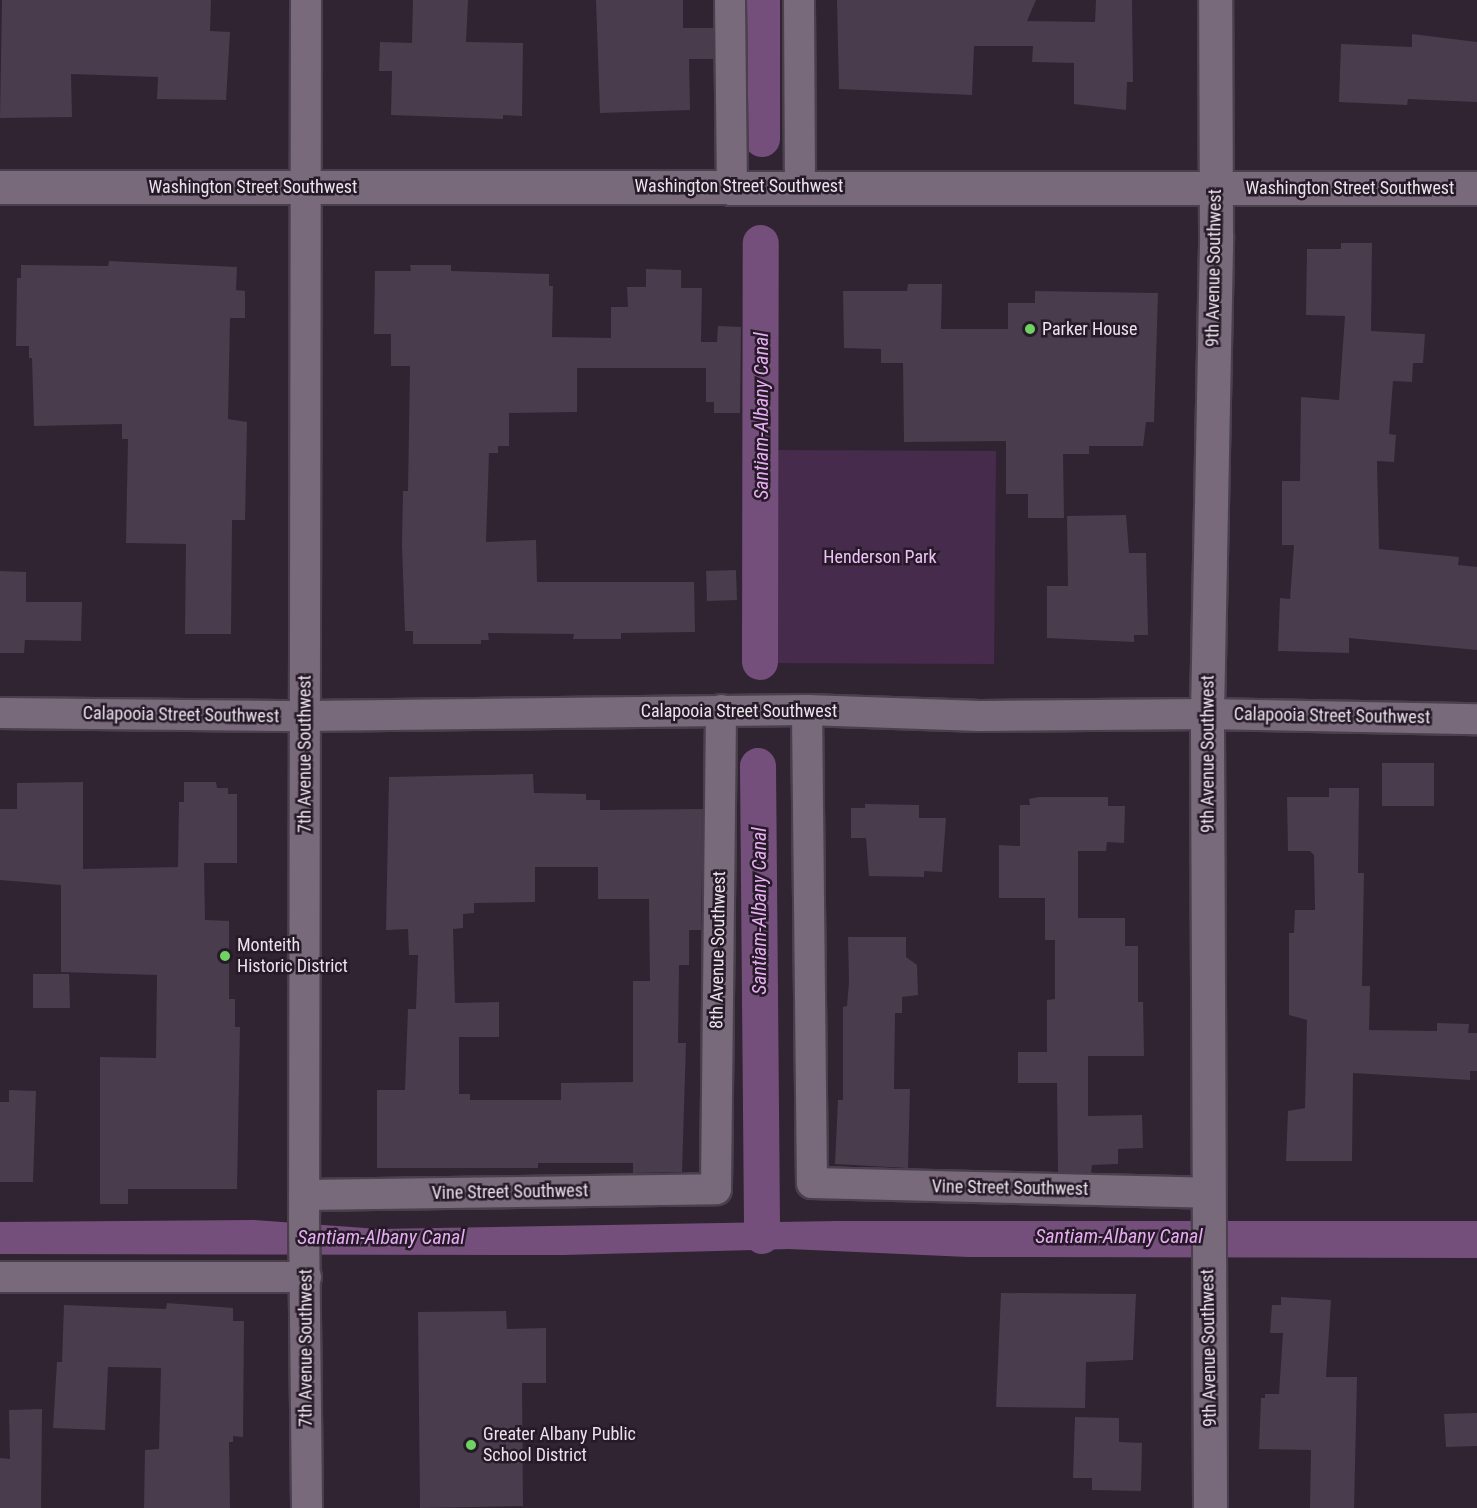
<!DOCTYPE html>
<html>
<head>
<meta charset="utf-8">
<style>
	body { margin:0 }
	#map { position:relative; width:1477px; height:1508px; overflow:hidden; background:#302432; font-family:"Roboto Condensed",sans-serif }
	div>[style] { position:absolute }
	.green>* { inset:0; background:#472b4c }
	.water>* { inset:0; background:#754f7c }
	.canal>* { height:36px; margin:-18px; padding:0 18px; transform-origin:18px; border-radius:18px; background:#754f7c }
	.building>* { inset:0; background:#493c4c }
	.roads { filter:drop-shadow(2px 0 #4a3f4c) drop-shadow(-2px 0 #4a3f4c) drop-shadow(0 2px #4a3f4c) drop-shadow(0 -2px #4a3f4c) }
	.minor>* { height:30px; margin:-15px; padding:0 15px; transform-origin:15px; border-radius:15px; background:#796a7b }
	.tertiary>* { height:33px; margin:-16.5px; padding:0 16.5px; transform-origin:16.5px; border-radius:16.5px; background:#796a7b }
	.dots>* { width:16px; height:16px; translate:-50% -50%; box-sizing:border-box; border:3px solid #261a28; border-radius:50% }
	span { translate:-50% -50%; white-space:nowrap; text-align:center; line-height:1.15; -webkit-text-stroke:5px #261a28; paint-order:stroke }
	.street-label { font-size:18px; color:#eae2ec }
	.poi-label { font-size:18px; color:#eae2ec }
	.left { translate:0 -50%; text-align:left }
	.park-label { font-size:18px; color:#f0c1f9 }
	.water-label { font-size:20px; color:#e7adf2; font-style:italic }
</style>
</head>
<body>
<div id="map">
	<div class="green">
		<i style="clip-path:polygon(766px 450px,996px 451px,994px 664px,764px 663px)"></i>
	</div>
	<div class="water">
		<i style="clip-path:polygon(254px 1220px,379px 1229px,838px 1221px,1477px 1221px,1477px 1258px,968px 1257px,789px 1249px,563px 1255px,0 1254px,0 1222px)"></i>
	</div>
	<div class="canal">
		<i style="left:762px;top:0;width:139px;rotate:90deg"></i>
		<i style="left:760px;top:662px;width:419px;rotate:-89.9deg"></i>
		<i style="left:758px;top:766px;width:470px;rotate:89.5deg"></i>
	</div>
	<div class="building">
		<i style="clip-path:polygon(2px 0,211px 0,210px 31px,230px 32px,226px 100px,157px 99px,158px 77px,71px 74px,72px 117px,0 118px)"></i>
		<i style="clip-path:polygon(413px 0,468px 0,466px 42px,523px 43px,522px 116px,503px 115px,503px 119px,391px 115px,392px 71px,379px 71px,380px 42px,412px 43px)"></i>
		<i style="clip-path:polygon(596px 0,683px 0,683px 28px,713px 28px,713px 59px,689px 59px,690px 110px,600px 113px)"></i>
		<i style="clip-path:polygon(837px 0,1036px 0,1027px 21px,1095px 22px,1096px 0,1132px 0,1133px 82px,1127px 82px,1126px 110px,1074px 104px,1074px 63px,1032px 62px,1033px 46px,974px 46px,972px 95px,839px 89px)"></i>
		<i style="clip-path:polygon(1412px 34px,1477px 42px,1477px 102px,1408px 99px,1407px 105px,1339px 102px,1341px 44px,1412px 47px)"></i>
		<i style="clip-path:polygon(1341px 243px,1372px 243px,1371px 331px,1425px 334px,1423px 363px,1413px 363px,1412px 382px,1393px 381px,1389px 434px,1396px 435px,1394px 462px,1377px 461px,1379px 549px,1459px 557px,1458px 565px,1477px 567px,1477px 650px,1349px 638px,1349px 653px,1278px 651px,1280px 598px,1290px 599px,1294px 545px,1282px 545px,1282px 481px,1300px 481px,1301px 397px,1339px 400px,1345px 316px,1306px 315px,1307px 249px,1341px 249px)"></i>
		<i style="clip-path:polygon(109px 261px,237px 267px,236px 290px,245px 291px,245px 318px,230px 318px,228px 419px,247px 422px,245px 520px,232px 520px,231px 634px,185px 634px,186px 544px,126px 543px,128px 439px,122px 439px,122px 424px,34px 426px,32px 358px,29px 358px,29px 346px,16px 346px,17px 278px,21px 278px,21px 265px,108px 266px)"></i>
		<i style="clip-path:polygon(410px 265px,451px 265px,451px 271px,549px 274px,549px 286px,553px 286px,552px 337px,611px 338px,611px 307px,628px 307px,627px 287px,646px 287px,646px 269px,681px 270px,681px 288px,702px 288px,701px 342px,717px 342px,718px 326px,741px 327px,740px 413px,714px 413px,714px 402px,706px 402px,706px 368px,577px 368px,577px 412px,509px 413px,509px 446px,498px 446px,498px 453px,489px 453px,486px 542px,536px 540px,537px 582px,694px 582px,695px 632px,621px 633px,621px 639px,573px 639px,574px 634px,488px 633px,489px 640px,481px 640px,481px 644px,413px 644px,413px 631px,405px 631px,402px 545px,403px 491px,408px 491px,410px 366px,391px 366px,391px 334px,374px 334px,375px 271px,411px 271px)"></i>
		<i style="clip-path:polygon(908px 284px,942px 284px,941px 329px,1008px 329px,1008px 303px,1035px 303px,1035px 291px,1158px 293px,1154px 422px,1146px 422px,1143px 446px,1089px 446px,1089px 454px,1063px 454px,1064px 518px,1028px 518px,1028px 494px,1006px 494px,1006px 441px,904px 442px,903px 363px,881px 363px,881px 349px,844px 348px,843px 291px,907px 291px)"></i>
		<i style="clip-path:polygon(1126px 515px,1129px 553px,1146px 553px,1148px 635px,1134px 635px,1134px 642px,1047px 638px,1047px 586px,1068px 586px,1067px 516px)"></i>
		<i style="clip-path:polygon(736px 570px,737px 600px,707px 601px,706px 571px)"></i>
		<i style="clip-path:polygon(0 571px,26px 572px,26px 602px,82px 602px,81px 641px,25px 640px,24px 653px,0 653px)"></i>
		<i style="clip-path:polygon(1382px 763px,1434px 763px,1434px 806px,1382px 806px)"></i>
		<i style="clip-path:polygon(evenodd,533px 774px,534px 793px,586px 794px,586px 800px,600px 800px,600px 810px,703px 809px,701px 930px,689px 930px,689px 965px,679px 965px,678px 1043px,686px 1043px,682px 1172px,633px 1173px,633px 1163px,538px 1163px,538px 1168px,377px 1168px,377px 1090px,405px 1090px,408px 1009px,416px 1009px,418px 955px,409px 955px,408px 929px,386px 930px,389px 777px,533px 774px,535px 867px,598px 867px,598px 899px,649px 899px,650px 981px,633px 981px,633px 1082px,561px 1083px,561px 1100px,470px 1100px,470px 1094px,459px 1094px,459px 1037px,499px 1037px,499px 1002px,455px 1003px,453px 929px,463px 928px,463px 914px,474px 913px,474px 903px,535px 902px,535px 867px)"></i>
		<i style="clip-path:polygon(83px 782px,83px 869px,178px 867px,179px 802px,184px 802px,184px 782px,216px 782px,217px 788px,228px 788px,228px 794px,237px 794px,237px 863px,204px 863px,205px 920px,229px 921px,229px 999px,235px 999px,235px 1027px,240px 1027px,237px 1189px,128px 1189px,128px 1204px,100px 1204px,100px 1057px,156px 1058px,157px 975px,61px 972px,61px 885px,0 880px,0 809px,17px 809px,17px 783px)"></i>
		<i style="clip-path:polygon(1329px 788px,1359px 788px,1358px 873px,1364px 873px,1362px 986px,1370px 986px,1369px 1030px,1437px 1031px,1437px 1023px,1469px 1024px,1468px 1033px,1477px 1033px,1477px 1071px,1470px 1071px,1470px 1080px,1353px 1073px,1352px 1161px,1286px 1161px,1288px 1111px,1305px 1108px,1307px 1020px,1289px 1015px,1289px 933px,1294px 933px,1295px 910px,1315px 910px,1314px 855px,1310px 851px,1288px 851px,1287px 797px,1329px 797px)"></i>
		<i style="clip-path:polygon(1039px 797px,1108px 797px,1108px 806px,1125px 806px,1124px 843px,1107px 842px,1106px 851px,1078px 851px,1078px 918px,1125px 918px,1125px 946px,1138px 946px,1138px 1002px,1143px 1002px,1144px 1056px,1088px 1056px,1088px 1116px,1142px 1115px,1143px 1148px,1118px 1149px,1118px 1164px,1092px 1165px,1091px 1173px,1058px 1172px,1057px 1083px,1018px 1083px,1018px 1052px,1047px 1052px,1047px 1000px,1055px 999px,1055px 940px,1045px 940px,1045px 898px,999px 898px,999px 845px,1020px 846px,1020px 805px,1030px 805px,1029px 799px)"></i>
		<i style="clip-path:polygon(865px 804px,919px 805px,919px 818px,946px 818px,942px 872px,924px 871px,924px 877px,869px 876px,866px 838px,851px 838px,851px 808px,865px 808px)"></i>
		<i style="clip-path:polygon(848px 937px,906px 937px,906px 957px,917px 965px,918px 995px,902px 997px,902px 1013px,895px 1013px,894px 1089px,910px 1089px,908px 1168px,835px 1164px,838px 1100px,843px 1100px,843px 1007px,847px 1006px,849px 982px)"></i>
		<i style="clip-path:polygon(33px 974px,69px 974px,70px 1008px,33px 1008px)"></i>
		<i style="clip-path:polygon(9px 1090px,36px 1091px,33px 1182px,0 1182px,0 1102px,9px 1102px)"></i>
		<i style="clip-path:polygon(1001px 1293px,1136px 1294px,1133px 1360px,1086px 1362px,1085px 1408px,996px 1407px)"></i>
		<i style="clip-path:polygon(1281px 1297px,1331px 1300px,1326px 1377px,1357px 1377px,1354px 1508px,1310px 1508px,1311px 1450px,1259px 1449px,1261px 1398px,1265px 1398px,1265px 1394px,1279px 1394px,1283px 1333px,1270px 1333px,1272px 1305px,1281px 1305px)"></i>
		<i style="clip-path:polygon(167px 1303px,233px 1308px,233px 1321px,244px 1321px,243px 1437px,233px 1436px,233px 1442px,229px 1442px,230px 1508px,144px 1508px,145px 1450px,159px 1449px,161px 1368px,108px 1367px,105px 1430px,53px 1428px,57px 1362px,62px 1362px,64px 1305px,166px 1309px)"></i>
		<i style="clip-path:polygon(506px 1311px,507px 1329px,546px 1328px,546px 1383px,522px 1383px,523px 1506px,420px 1508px,418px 1312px)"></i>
		<i style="clip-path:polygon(42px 1409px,41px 1508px,0 1508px,0 1458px,10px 1459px,9px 1410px)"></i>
		<i style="clip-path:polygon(1477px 1413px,1477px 1446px,1446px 1447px,1444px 1414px)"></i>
		<i style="clip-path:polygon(1075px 1417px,1119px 1418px,1119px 1442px,1142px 1443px,1141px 1491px,1092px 1490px,1092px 1478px,1073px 1478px)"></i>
	</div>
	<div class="roads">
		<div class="minor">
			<i style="left:306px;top:0;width:1219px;rotate:90.09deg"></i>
			<i style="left:304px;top:1219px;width:289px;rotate:89.4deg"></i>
			<i style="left:730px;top:0;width:186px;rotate:89.4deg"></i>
			<i style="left:799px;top:0;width:186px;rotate:89.7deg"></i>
			<i style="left:807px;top:710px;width:473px;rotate:89.4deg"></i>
			<i style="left:812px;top:1183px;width:396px;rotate:1.4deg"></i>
			<i style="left:0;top:713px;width:305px;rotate:0.6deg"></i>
			<i style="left:305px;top:716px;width:502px;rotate:-0.68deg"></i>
			<i style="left:807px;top:710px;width:173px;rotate:2deg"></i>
			<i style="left:980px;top:716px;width:227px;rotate:-0.5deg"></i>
			<i style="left:1207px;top:714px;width:270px;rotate:1.1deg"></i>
			<i style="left:304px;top:1195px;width:412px;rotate:-0.8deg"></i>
			<i style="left:716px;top:1189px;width:479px;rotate:-89.4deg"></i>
			<i style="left:0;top:1277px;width:306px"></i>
		</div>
		<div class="tertiary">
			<i style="left:0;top:187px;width:1477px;rotate:0.04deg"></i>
			<i style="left:1210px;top:1508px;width:794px;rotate:-90.22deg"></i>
			<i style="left:1207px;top:714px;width:479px;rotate:-88.9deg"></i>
			<i style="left:1216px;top:235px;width:235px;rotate:-90.2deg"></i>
		</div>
	</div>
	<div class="dots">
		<i style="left:1030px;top:329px;background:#6ed360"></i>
		<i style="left:225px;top:956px;background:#6ed360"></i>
		<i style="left:471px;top:1445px;background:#6ed360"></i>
	</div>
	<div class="street-label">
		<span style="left:739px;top:186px">Washington Street Southwest</span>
		<span style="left:253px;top:187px">Washington Street Southwest</span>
		<span style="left:1350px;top:188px">Washington Street Southwest</span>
		<span style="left:1214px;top:268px;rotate:-89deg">9th Avenue Southwest</span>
		<span style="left:739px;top:711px">Calapooia Street Southwest</span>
		<span style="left:181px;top:715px;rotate:1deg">Calapooia Street Southwest</span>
		<span style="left:1332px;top:716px;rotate:1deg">Calapooia Street Southwest</span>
		<span style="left:305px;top:754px;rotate:-90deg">7th Avenue Southwest</span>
		<span style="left:1208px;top:754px;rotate:-90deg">9th Avenue Southwest</span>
		<span style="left:718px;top:950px;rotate:-89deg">8th Avenue Southwest</span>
		<span style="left:1010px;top:1188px;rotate:1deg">Vine Street Southwest</span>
		<span style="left:510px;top:1192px;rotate:-1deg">Vine Street Southwest</span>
		<span style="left:306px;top:1348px;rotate:-90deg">7th Avenue Southwest</span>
		<span style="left:1209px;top:1348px;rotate:-91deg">9th Avenue Southwest</span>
	</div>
	<div class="poi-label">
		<span class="left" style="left:1042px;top:329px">Parker House</span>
		<span class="left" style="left:237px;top:956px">Monteith<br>Historic District</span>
		<span class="left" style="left:483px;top:1445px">Greater Albany Public<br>School District</span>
	</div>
	<div class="park-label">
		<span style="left:880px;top:557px">Henderson Park</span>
	</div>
	<div class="water-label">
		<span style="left:761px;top:416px;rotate:-90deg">Santiam-Albany Canal</span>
		<span style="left:759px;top:911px;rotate:-90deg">Santiam-Albany Canal</span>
		<span style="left:1119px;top:1236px">Santiam-Albany Canal</span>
		<span style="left:381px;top:1237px">Santiam-Albany Canal</span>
	</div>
</div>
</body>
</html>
